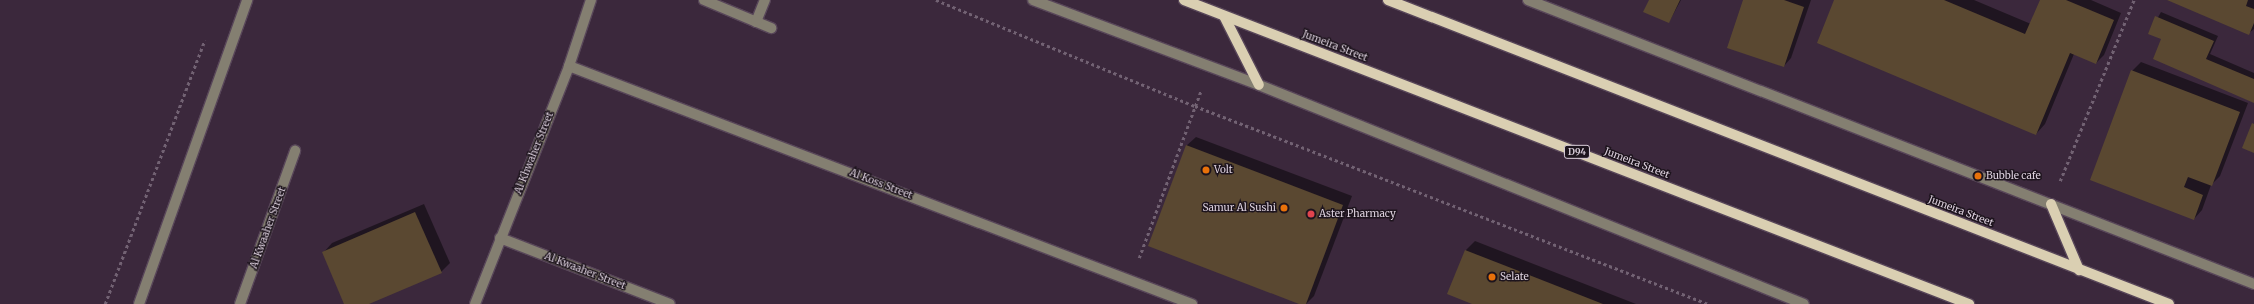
<!DOCTYPE html>
<html>
<head>
<meta charset="utf-8">
<style>
	body { margin:0 }
	#map { position:relative; width:2254px; height:304px; overflow:hidden; background:#3b283c; font-family:Merriweather,serif }
	div>[style] { position:absolute }
	.shadow>* { inset:0; background:#0007 }
	.building>* { inset:0; background:#5a4831 }
	.path>* { height:2.5px; margin-top:-1.25px; transform-origin:0; background:repeating-linear-gradient(90deg,#726273 0 3px,transparent 0 6px) }
	.roads { filter:drop-shadow(1px 0 #584659) drop-shadow(-1px 0 #584659) drop-shadow(0 1px #584659) drop-shadow(0 -1px #584659) }
	.minor>* { height:10px; margin:-5px; padding:0 5px; transform-origin:5px; border-radius:5px; background:#847f71 }
	.major>* { height:10px; margin:-5px; padding:0 5px; transform-origin:5px; border-radius:5px; background:#dacfb2 }
	.dots>* { width:11px; height:11px; translate:-50% -50%; box-sizing:border-box; border:2px solid #1d141d; border-radius:50% }
	span { translate:-50% -50%; white-space:nowrap; text-align:center; line-height:1.15; -webkit-text-stroke:3px #1d141d; paint-order:stroke }
	.shield-label span { padding:1px 3px; background:#1d141d; border:1px solid; border-radius:3px; -webkit-text-stroke-width:0 }
	.shield-label { font-size:9px; color:#dcd0dd; font-weight:700 }
	.street-label { font-size:10px; color:#dcd0dd }
	.poi-label { font-size:10px; color:#dcd0dd }
	.left { translate:0 -50%; text-align:left }
	.right { translate:-100% -50%; text-align:right }
</style>
</head>
<body>
<div id="map">
	<div class="shadow">
		<i style="clip-path:polygon(1650px 0,1681px 0,1669px 22px)"></i>
		<i style="clip-path:polygon(1744px 0,1811px 0,1791px 58px,1784px 66px)"></i>
		<i style="clip-path:polygon(1835px 0,1974px 0,2031px 24px,2041px 0,2091px 0,2121px 13px,2104px 55px,2096px 63px,2074px 54px,2045px 124px,2036px 134px)"></i>
		<i style="clip-path:polygon(2169px 0,2254px 0,2254px 29px,2249px 33px)"></i>
		<i style="clip-path:polygon(2161px 12px,2218px 36px,2210px 54px,2254px 73px,2254px 102px,2163px 39px,2149px 33px)"></i>
		<i style="clip-path:polygon(2141px 62px,2248px 103px,2220px 176px,2211px 185px,2202px 210px,2194px 219px,2132px 71px)"></i>
		<i style="clip-path:polygon(1196px 137px,1352px 196px,1314px 296px,1306px 304px,1302px 304px,1186px 146px)"></i>
		<i style="clip-path:polygon(424px 204px,450px 263px,441px 272px,367px 304px,345px 304px,324px 252px,332px 243px)"></i>
		<i style="clip-path:polygon(1475px 241px,1636px 304px,1475px 304px,1466px 250px)"></i>
	</div>
	<div class="building">
		<i style="clip-path:polygon(1649px 0,1680px 0,1669px 23px,1643px 12px)"></i>
		<i style="clip-path:polygon(1743px 0,1784px 0,1804px 7px,1784px 67px,1727px 48px)"></i>
		<i style="clip-path:polygon(1834px 0,1944px 0,2025px 34px,2040px 0,2066px 0,2114px 20px,2096px 64px,2070px 53px,2036px 135px,1817px 43px)"></i>
		<i style="clip-path:polygon(2167px 0,2248px 0,2246px 6px,2254px 9px,2254px 23px,2249px 35px)"></i>
		<i style="clip-path:polygon(2155px 16px,2214px 41px,2206px 59px,2254px 79px,2254px 103px,2153px 59px,2161px 39px,2148px 34px)"></i>
		<i style="clip-path:polygon(2131px 70px,2240px 112px,2212px 186px,2188px 177px,2184px 187px,2203px 195px,2194px 220px,2090px 180px)"></i>
		<i style="clip-path:polygon(2252px 123px,2254px 124px,2254px 153px,2242px 148px)"></i>
		<i style="clip-path:polygon(1186px 145px,1343px 205px,1306px 304px,1299px 304px,1148px 246px)"></i>
		<i style="clip-path:polygon(415px 212px,442px 273px,369px 304px,344px 304px,322px 252px)"></i>
		<i style="clip-path:polygon(1465px 250px,1603px 304px,1472px 304px,1447px 294px)"></i>
	</div>
	<div class="path">
		<i style="left:936px;top:0;width:280px;rotate:22.3deg"></i>
		<i style="left:1195px;top:106px;width:550px;rotate:21.1deg"></i>
		<i style="left:2060px;top:181px;width:196px;rotate:-67.8deg"></i>
		<i style="left:1139px;top:258px;width:179px;rotate:-69.7deg"></i>
		<i style="left:105px;top:304px;width:282px;rotate:-69.3deg"></i>
	</div>
	<div class="roads">
		<div class="minor">
			<i style="left:704px;top:0;width:73px;rotate:22.7deg"></i>
			<i style="left:1033px;top:0;width:241px;rotate:20.6deg"></i>
			<i style="left:1259px;top:85px;width:587px;rotate:21.89deg"></i>
			<i style="left:1528px;top:0;width:780px;rotate:21.36deg"></i>
			<i style="left:756px;top:22px;width:24px;rotate:-68deg"></i>
			<i style="left:569px;top:66px;width:667px;rotate:20.91deg"></i>
			<i style="left:500px;top:238px;width:182px;rotate:21.2deg"></i>
			<i style="left:139px;top:304px;width:323px;rotate:-70.4deg"></i>
			<i style="left:240px;top:304px;width:163px;rotate:-70.2deg"></i>
			<i style="left:475px;top:304px;width:256px;rotate:-68.4deg"></i>
			<i style="left:569px;top:66px;width:70px;rotate:-71.6deg"></i>
		</div>
		<div class="major">
			<i style="left:1184px;top:0;width:842px;rotate:21.17deg"></i>
			<i style="left:1388px;top:0;width:838px;rotate:21.27deg"></i>
			<i style="left:1224px;top:16px;width:77px;rotate:63.1deg"></i>
			<i style="left:2051px;top:204px;width:72px;rotate:67deg"></i>
		</div>
	</div>
	<div class="dots">
		<i style="left:1206px;top:170px;background:#e8710a"></i>
		<i style="left:1978px;top:176px;background:#e8710a"></i>
		<i style="left:1284px;top:208px;background:#e8710a"></i>
		<i style="left:1311px;top:214px;background:#e0444e"></i>
		<i style="left:1492px;top:277px;background:#e8710a"></i>
	</div>
	<div class="shield-label">
		<span style="left:1577px;top:152px">D94</span>
	</div>
	<div class="street-label">
		<span style="left:1335px;top:46px;rotate:21deg">Jumeira Street</span>
		<span style="left:534px;top:153px;rotate:-68deg">Al Khwaher Street</span>
		<span style="left:1637px;top:163px;rotate:21deg">Jumeira Street</span>
		<span style="left:881px;top:184px;rotate:21deg">Al Koss Street</span>
		<span style="left:1961px;top:211px;rotate:21deg">Jumeira Street</span>
		<span style="left:268px;top:228px;rotate:-70deg">Al Kwaaher Street</span>
		<span style="left:585px;top:271px;rotate:21deg">Al Kwaaher Street</span>
	</div>
	<div class="poi-label">
		<span class="left" style="left:1214px;top:170px">Volt</span>
		<span class="left" style="left:1986px;top:176px">Bubble cafe</span>
		<span class="right" style="left:1276px;top:208px">Samur Al Sushi</span>
		<span class="left" style="left:1319px;top:214px">Aster Pharmacy</span>
		<span class="left" style="left:1500px;top:277px">Selate</span>
	</div>
</div>
</body>
</html>
